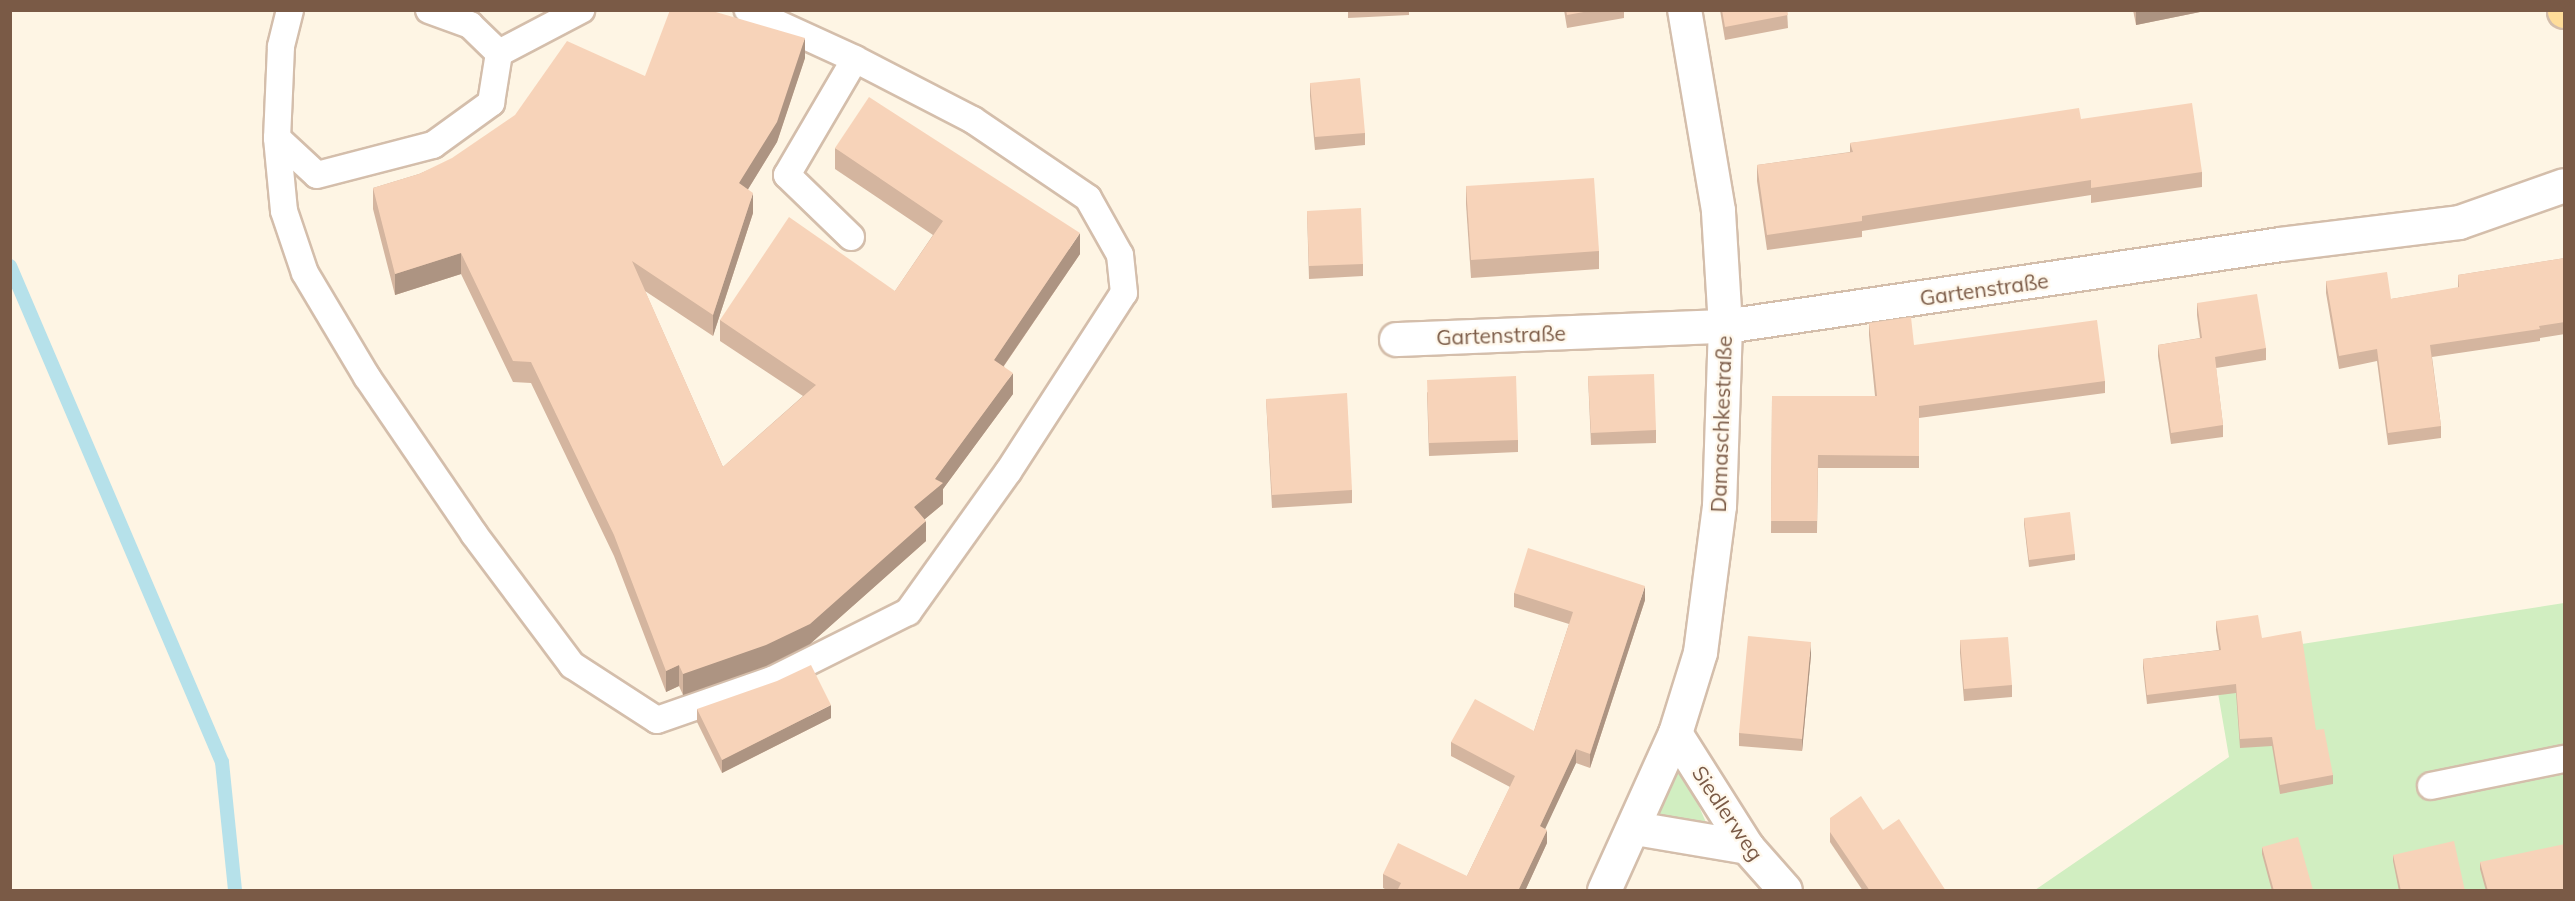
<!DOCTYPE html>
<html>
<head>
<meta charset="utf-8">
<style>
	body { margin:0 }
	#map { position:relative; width:2575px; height:901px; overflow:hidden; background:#fef5e4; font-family:Mulish,sans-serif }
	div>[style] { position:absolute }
	.green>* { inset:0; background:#d1eec1 }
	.stream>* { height:14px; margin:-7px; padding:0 7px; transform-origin:7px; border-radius:7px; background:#b6e1ea }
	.roads { filter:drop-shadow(2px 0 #d4beab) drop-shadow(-2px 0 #d4beab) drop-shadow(0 2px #d4beab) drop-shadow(0 -2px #d4beab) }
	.lane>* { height:26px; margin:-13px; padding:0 13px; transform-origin:13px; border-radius:13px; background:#fff }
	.street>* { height:33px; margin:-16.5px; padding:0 16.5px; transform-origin:16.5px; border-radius:16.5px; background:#fff }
	.primary>* { height:33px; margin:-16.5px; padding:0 16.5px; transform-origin:16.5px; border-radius:16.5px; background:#ffdd9a }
	.wall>* { inset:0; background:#d4b59f }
	.shaded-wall>* { inset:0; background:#ad9482 }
	.building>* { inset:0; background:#f7d3b9 }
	span { translate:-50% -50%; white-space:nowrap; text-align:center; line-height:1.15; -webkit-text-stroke:4.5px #fff8ec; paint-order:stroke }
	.street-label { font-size:21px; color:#7a5a46 }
	.frame { position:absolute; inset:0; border:12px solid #7a5a46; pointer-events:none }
</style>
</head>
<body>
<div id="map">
	<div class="green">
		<i style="clip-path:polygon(2564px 603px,2564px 890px,2035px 890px,2229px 757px,2212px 658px)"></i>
		<i style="clip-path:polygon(1681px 765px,1708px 827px,1648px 819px)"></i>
	</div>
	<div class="stream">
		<i style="left:10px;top:266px;width:539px;rotate:66.86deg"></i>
		<i style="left:222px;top:762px;width:129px;rotate:84.2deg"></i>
	</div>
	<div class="roads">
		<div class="lane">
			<i style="left:290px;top:10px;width:38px;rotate:104deg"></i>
			<i style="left:281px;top:47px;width:91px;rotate:92.5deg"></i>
			<i style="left:277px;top:138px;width:54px;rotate:42.8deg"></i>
			<i style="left:317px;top:175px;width:120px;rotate:-14.5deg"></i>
			<i style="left:433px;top:145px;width:72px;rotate:-35.9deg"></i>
			<i style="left:491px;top:103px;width:51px;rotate:-80.9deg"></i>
			<i style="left:429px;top:10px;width:44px;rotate:20.1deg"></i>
			<i style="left:470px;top:25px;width:40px;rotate:44deg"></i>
			<i style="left:499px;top:53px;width:93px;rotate:-27.7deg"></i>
			<i style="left:277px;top:138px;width:73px;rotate:84.5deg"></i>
			<i style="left:284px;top:211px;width:65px;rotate:71.3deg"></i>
			<i style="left:305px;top:273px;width:121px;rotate:59.2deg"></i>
			<i style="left:367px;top:377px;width:190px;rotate:55.7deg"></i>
			<i style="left:474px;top:534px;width:164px;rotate:53.2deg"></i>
			<i style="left:572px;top:665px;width:101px;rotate:32.9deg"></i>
			<i style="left:657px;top:720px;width:122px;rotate:-19.2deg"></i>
			<i style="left:772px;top:680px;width:152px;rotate:-26.6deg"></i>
			<i style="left:908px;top:612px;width:172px;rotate:-54.5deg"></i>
			<i style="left:1008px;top:472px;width:213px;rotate:-57.1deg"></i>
			<i style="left:1124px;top:293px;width:38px;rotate:-96deg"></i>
			<i style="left:1120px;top:255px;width:65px;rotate:-119.3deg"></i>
			<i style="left:1088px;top:198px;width:139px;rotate:-145.9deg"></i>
			<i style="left:973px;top:120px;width:133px;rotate:-152.7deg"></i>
			<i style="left:855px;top:59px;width:118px;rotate:-155.4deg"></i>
			<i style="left:851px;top:237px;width:89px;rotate:-135.9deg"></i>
			<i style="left:787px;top:175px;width:134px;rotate:-59.6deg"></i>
			<i style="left:2431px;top:786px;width:136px;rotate:-11.5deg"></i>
		</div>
		<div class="street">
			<i style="left:1396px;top:339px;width:329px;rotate:-2.3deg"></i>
			<i style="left:1725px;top:326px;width:561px;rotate:-8.4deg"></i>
			<i style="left:2280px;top:244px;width:180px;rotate:-7deg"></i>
			<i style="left:2459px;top:222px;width:111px;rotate:-19.4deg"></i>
			<i style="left:1675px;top:733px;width:135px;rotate:57.7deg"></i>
			<i style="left:1747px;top:847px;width:57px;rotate:48.5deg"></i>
			<i style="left:1635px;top:828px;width:114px;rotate:9.6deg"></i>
			<i style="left:1604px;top:890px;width:172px;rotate:-65.7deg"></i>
			<i style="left:1675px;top:733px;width:85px;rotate:-72.8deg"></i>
			<i style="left:1700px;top:652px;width:147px;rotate:-82.6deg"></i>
			<i style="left:1719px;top:506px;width:180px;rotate:-88.1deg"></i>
			<i style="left:1725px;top:326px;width:116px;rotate:-93.5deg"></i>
			<i style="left:1718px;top:210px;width:203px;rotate:-99.6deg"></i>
		</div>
		<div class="primary">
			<i style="left:2564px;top:10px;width:1px;rotate:90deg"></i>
		</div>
	</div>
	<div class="wall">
		<i style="clip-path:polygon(1348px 10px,1409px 10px,1409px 15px,1348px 18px)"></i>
		<i style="clip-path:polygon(1564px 10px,1624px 10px,1624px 18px,1567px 28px)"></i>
		<i style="clip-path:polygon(1720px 10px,1787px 10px,1788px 28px,1725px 40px)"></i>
		<i style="clip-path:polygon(2133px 10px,2200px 10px,2200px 12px,2136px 25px)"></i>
		<i style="clip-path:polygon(805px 58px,777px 142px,748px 189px,753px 213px,713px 336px,645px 291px,723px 467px,803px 396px,720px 341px,720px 320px,895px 291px,933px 235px,835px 169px,835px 148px,1080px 254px,1004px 366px,1013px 394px,943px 489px,943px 504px,925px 519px,926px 541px,810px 644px,766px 666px,683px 695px,679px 686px,666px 692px,614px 556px,531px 383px,513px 382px,461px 274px,395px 295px,373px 209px,373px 188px,419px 174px,645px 76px)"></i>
		<i style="clip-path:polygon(1310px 83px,1365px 133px,1365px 145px,1315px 150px,1310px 96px)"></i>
		<i style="clip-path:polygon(2081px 119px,2202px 172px,2202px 187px,2091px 203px,2091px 195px,1862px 231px,1862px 237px,1767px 250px,1757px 181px,1757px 165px,1850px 152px,1850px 143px)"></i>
		<i style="clip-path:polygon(1466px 186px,1599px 251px,1599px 269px,1471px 278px,1466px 204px)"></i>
		<i style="clip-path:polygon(1307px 211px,1363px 264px,1363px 276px,1309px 279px)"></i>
		<i style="clip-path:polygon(2565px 258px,2565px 334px,2540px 338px,2540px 341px,2432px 357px,2441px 426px,2441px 438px,2388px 445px,2377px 361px,2339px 369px,2326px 293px,2326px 281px,2391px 299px,2458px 288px,2458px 275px)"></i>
		<i style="clip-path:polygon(2197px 303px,2266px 348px,2266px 360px,2216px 368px,2223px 425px,2223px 437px,2171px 444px,2158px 356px,2158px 345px,2200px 338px,2197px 315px)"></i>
		<i style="clip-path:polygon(1869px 323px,1914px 345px,2105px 381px,2105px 393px,1919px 418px,1919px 468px,1818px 468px,1817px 533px,1771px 533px,1772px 396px,1875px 396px,1869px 335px)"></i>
		<i style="clip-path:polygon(1588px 376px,1656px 430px,1656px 443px,1591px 445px)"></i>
		<i style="clip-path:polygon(1427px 392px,1518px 440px,1518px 452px,1429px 456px)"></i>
		<i style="clip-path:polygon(1266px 399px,1352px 490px,1352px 503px,1272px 508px)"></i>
		<i style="clip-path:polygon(2024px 518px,2075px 554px,2075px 560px,2029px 567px,2024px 524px)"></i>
		<i style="clip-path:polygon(1514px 593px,1645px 600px,1590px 768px,1576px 763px,1545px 828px,1547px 843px,1525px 891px,1389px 891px,1383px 888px,1383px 874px,1467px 876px,1510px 787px,1451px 756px,1451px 742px,1534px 731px,1569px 624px,1514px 607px)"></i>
		<i style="clip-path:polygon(2216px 621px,2262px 638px,2316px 730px,2333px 775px,2333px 784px,2280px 794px,2272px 746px,2240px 748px,2236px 693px,2147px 704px,2143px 668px,2143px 659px,2219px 650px,2216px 630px)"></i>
		<i style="clip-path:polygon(1960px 640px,2012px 685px,2012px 697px,1964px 701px,1960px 653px)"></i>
		<i style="clip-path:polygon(1811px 655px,1802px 751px,1739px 746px,1739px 733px)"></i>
		<i style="clip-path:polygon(697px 709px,831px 718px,722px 773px,697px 722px)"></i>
		<i style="clip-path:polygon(1830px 818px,1883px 830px,1946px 891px,1863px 891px,1830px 842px)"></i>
		<i style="clip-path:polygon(2262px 847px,2313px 891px,2272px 891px,2262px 854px)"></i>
		<i style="clip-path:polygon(2393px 855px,2465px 891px,2399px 891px,2393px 861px)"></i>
		<i style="clip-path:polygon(2480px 862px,2565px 891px,2486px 891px,2480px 869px)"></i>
	</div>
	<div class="shaded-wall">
		<i style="clip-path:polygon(2136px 10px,2200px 10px,2200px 12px,2136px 25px)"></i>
		<i style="clip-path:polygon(805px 38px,805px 58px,777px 142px,739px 204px,739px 183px)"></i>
		<i style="clip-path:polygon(753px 193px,753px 213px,713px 336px,713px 315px)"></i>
		<i style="clip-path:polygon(1080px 233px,1080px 254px,994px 380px,994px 360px)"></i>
		<i style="clip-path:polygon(461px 253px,461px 274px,395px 295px,395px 274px)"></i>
		<i style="clip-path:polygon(1013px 373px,1013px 394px,943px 489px,943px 504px,914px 528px,914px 507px)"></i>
		<i style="clip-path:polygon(926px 521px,926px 541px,810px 644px,766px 666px,683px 695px,683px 674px)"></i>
		<i style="clip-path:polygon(1645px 586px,1645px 600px,1590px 768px,1590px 754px)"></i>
		<i style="clip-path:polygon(1811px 642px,1811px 655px,1802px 751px,1802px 739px)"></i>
		<i style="clip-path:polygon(679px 665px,679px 686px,666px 692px,666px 671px)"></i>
		<i style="clip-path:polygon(831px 705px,831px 718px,722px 773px,722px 760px)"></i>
		<i style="clip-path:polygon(1576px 749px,1576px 763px,1540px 840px,1540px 826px)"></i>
		<i style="clip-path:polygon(1547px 830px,1547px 843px,1525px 891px,1518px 891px)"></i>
	</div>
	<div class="building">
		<i style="clip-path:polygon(670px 10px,709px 10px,805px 38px,777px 122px,739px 183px,753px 193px,713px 315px,632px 261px,723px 467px,816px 385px,720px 320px,789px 217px,895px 291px,943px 221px,835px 148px,869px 97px,1080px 233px,994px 360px,1013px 373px,935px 479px,943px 483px,914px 507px,926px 521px,810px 624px,766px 645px,683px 674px,679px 665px,666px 671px,614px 535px,531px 362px,513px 361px,461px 253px,395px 274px,373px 188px,419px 174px,452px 158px,515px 115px,567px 41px,645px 76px)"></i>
		<i style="clip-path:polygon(1566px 10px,1595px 10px,1567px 15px)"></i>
		<i style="clip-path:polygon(1722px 10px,1787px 10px,1788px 15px,1725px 27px)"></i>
		<i style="clip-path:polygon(1360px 78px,1365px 133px,1315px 137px,1310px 83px)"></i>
		<i style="clip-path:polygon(2192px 103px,2202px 172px,2091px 188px,2091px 180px,1862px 216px,1862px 221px,1767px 235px,1757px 165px,1853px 152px,1850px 143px,2079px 108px,2081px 119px)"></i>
		<i style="clip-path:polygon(1594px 178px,1599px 251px,1471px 260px,1466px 186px)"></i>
		<i style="clip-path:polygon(1361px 208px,1363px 264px,1309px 266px,1307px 211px)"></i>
		<i style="clip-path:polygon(2565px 258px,2565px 322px,2539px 326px,2540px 329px,2430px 345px,2441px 426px,2388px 433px,2377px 349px,2339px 356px,2326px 281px,2387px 272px,2391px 299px,2459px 287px,2458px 275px)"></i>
		<i style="clip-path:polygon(2257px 294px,2266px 348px,2215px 357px,2223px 425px,2171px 433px,2158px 345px,2202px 338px,2197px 303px)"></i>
		<i style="clip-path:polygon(1911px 317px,1914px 345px,2097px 320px,2105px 381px,1919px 406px,1919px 456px,1818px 455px,1817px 521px,1771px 521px,1772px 396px,1877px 396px,1869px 323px)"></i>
		<i style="clip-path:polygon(1654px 374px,1656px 430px,1591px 433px,1588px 376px)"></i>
		<i style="clip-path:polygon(1516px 376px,1518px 440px,1429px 443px,1427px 380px)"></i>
		<i style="clip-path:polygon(1347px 393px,1352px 490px,1272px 495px,1266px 399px)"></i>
		<i style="clip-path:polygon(2070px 512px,2075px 554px,2029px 560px,2024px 518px)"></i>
		<i style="clip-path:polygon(1528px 548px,1645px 586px,1590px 754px,1576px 749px,1540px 826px,1547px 830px,1518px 891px,1397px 891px,1401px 883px,1383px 874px,1398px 843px,1467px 876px,1515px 776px,1451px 742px,1475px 699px,1534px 731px,1573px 612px,1514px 593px)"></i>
		<i style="clip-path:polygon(2258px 615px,2262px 638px,2301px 631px,2316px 730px,2324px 729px,2333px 775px,2280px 785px,2272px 737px,2240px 739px,2236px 684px,2147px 695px,2143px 659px,2221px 650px,2216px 621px)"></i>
		<i style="clip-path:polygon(1748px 636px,1811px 642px,1802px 739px,1739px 733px)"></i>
		<i style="clip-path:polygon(2008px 637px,2012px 685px,1964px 689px,1960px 640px)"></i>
		<i style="clip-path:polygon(811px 665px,831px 705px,722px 760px,697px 709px,777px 681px)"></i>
		<i style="clip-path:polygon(1861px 796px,1883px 830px,1899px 819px,1946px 891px,1870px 891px,1830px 832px,1830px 818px)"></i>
		<i style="clip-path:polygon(2298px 837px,2313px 890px,2274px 891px,2262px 847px)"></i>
		<i style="clip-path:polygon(2454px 841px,2465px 891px,2401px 891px,2393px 855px)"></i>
		<i style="clip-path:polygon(2565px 844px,2565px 891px,2488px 891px,2480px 862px)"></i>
	</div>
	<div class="street-label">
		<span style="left:1984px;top:289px;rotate:-8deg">Gartenstraße</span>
		<span style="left:1501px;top:335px;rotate:-2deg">Gartenstraße</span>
		<span style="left:1721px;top:424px;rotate:-88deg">Damaschkestraße</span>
		<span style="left:1728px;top:813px;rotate:56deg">Siedlerweg</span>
	</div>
	<div class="frame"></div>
</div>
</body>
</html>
